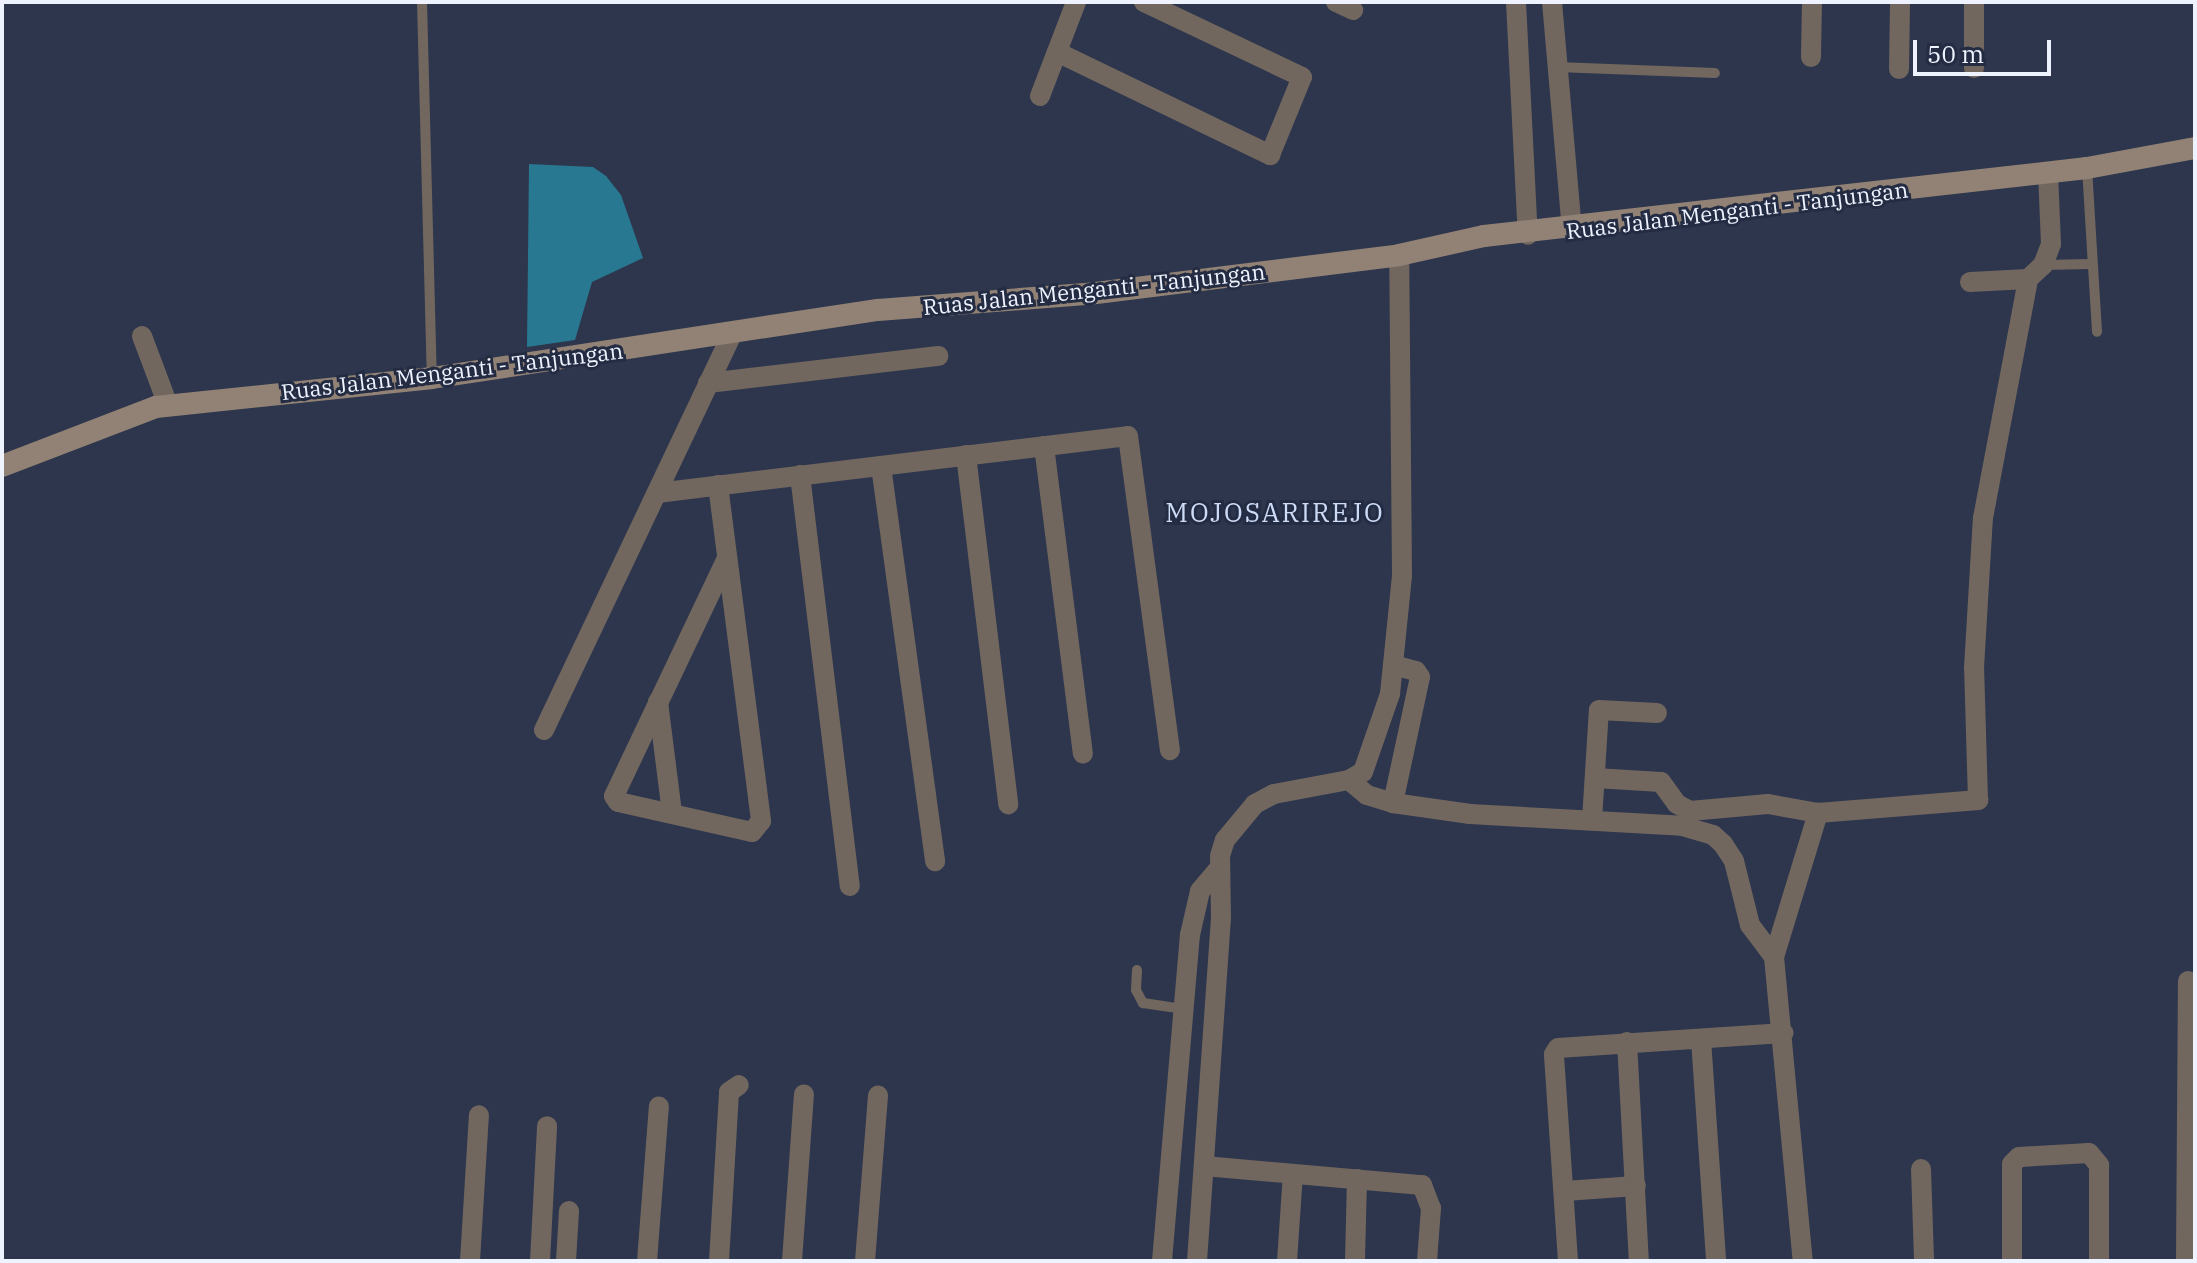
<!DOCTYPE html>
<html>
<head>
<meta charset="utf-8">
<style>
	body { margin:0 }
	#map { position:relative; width:2197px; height:1263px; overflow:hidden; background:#2d364c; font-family:"IBM Plex Serif",serif }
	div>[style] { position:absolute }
	.water>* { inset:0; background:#297891 }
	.service>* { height:10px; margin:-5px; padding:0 5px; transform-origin:5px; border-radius:5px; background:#72675f }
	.minor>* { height:20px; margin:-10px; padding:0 10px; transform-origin:10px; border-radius:10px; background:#72675f }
	.secondary>* { height:22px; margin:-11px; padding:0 11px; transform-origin:11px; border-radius:11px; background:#928275 }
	span { translate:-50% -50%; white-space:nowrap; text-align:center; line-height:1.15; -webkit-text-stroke:6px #232c42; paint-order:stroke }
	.street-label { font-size:22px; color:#eef3ff }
	.quarter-label { font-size:26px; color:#cedbf7; letter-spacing:2px }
	.frame { position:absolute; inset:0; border:4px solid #eef3ff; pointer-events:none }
	.scale { position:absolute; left:1913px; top:40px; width:138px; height:36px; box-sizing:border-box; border:4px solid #eef3ff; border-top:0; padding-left:10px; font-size:24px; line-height:28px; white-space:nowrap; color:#eef3ff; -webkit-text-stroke:6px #232c42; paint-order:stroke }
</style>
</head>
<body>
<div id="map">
	<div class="water">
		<i style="clip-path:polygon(529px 164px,593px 167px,606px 176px,621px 195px,643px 258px,592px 282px,575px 340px,527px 347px)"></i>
	</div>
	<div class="service">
		<i style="left:422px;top:2px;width:376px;rotate:88.5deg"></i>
		<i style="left:1557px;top:67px;width:158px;rotate:2.2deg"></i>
		<i style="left:2087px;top:168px;width:164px;rotate:86.5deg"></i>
		<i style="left:2043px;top:265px;width:48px;rotate:-1.2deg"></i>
		<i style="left:1137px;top:970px;width:20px;rotate:93deg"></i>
		<i style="left:1136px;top:990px;width:15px;rotate:62deg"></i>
		<i style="left:1143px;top:1003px;width:40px;rotate:8.5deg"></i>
	</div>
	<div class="minor">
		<i style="left:1336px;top:2px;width:19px;rotate:25deg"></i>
		<i style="left:1516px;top:2px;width:233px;rotate:87.1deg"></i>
		<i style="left:1552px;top:2px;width:228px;rotate:85deg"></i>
		<i style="left:1057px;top:52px;width:237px;rotate:25.8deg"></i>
		<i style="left:1270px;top:155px;width:84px;rotate:-67.7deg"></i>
		<i style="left:1302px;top:77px;width:175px;rotate:-154.6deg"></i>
		<i style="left:1811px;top:57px;width:55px;rotate:-89deg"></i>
		<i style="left:1974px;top:68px;width:66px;rotate:-90deg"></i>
		<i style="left:1899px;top:69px;width:67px;rotate:-89.1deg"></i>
		<i style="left:1040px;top:96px;width:101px;rotate:-69deg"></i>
		<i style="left:1970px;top:282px;width:58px;rotate:-3deg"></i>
		<i style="left:2028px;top:279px;width:21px;rotate:-43deg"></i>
		<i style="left:2043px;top:265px;width:22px;rotate:-69deg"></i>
		<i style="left:2051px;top:244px;width:71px;rotate:-92.4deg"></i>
		<i style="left:142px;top:336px;width:74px;rotate:69.4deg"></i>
		<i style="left:708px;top:383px;width:232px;rotate:-6.7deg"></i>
		<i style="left:1044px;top:446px;width:310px;rotate:82.8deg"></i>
		<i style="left:966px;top:455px;width:352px;rotate:83.1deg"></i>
		<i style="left:881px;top:466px;width:399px;rotate:82.2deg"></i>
		<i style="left:800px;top:475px;width:414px;rotate:83.1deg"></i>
		<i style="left:718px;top:485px;width:339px;rotate:82.7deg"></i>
		<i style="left:761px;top:821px;width:14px;rotate:129deg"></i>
		<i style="left:752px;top:832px;width:137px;rotate:-167.4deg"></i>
		<i style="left:618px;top:802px;width:7px;rotate:-124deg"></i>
		<i style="left:614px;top:796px;width:261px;rotate:-64.6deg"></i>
		<i style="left:657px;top:493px;width:474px;rotate:-6.9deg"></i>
		<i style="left:1128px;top:436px;width:317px;rotate:82.4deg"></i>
		<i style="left:1393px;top:665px;width:24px;rotate:15deg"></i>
		<i style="left:1416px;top:671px;width:7px;rotate:56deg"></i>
		<i style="left:1420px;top:677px;width:129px;rotate:102.1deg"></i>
		<i style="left:658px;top:702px;width:112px;rotate:82.8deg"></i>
		<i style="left:544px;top:730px;width:441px;rotate:-64.6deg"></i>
		<i style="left:1595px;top:778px;width:66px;rotate:3.5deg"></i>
		<i style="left:1661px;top:782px;width:27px;rotate:54deg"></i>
		<i style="left:1677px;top:804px;width:15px;rotate:28deg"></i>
		<i style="left:1690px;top:811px;width:78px;rotate:-5.1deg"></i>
		<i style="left:1768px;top:804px;width:51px;rotate:10.2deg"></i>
		<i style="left:1349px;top:780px;width:23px;rotate:40deg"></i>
		<i style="left:1367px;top:795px;width:27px;rotate:17deg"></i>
		<i style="left:1393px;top:803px;width:78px;rotate:8.1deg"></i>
		<i style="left:1470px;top:814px;width:212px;rotate:3.2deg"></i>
		<i style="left:1682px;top:826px;width:32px;rotate:16deg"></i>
		<i style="left:1713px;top:835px;width:13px;rotate:42deg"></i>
		<i style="left:1723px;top:844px;width:20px;rotate:57deg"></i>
		<i style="left:1734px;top:861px;width:66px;rotate:76deg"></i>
		<i style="left:1750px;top:925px;width:40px;rotate:53deg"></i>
		<i style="left:1774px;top:957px;width:305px;rotate:84.6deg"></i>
		<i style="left:1592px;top:820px;width:110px;rotate:-86.4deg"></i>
		<i style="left:1599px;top:710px;width:58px;rotate:3deg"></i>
		<i style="left:1774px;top:957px;width:151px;rotate:-73deg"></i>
		<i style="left:1818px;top:813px;width:161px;rotate:-4.6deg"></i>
		<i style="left:1978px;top:800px;width:132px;rotate:-91.7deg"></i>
		<i style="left:1974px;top:668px;width:150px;rotate:-86.6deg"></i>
		<i style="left:1983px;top:518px;width:243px;rotate:-79.3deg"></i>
		<i style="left:1701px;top:1039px;width:223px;rotate:86.1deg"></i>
		<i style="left:1627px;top:1042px;width:219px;rotate:86.9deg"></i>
		<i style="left:1204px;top:1166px;width:219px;rotate:5deg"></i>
		<i style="left:1422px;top:1185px;width:25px;rotate:69deg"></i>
		<i style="left:1431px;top:1208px;width:53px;rotate:94.3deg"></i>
		<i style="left:1921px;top:1169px;width:92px;rotate:88.1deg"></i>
		<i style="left:1565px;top:1191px;width:71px;rotate:-4deg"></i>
		<i style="left:470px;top:1261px;width:146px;rotate:-86.5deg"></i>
		<i style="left:540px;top:1261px;width:135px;rotate:-87deg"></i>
		<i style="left:566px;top:1261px;width:50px;rotate:-86.6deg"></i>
		<i style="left:647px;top:1261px;width:155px;rotate:-85.6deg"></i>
		<i style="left:719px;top:1261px;width:169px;rotate:-86.6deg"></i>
		<i style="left:729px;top:1092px;width:12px;rotate:-35deg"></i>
		<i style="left:792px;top:1261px;width:167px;rotate:-85.9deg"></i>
		<i style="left:865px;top:1261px;width:166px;rotate:-85.5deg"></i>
		<i style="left:1162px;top:1261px;width:327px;rotate:-85.1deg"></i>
		<i style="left:1190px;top:935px;width:45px;rotate:-77.2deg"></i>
		<i style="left:1200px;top:891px;width:26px;rotate:-50deg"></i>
		<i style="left:1197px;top:1261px;width:344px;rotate:-86deg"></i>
		<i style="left:1221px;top:918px;width:62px;rotate:-90.9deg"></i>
		<i style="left:1220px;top:856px;width:17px;rotate:-73deg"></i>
		<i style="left:1225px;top:840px;width:47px;rotate:-50.2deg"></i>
		<i style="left:1255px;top:804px;width:21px;rotate:-28deg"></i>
		<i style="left:1274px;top:794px;width:76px;rotate:-10.6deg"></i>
		<i style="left:1349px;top:780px;width:16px;rotate:-30deg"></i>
		<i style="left:1363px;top:772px;width:83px;rotate:-70.9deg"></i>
		<i style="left:1390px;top:694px;width:119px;rotate:-84.2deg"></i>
		<i style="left:1402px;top:576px;width:321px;rotate:-90.5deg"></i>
		<i style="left:1287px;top:1261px;width:87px;rotate:-86.1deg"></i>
		<i style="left:1355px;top:1261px;width:82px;rotate:-88.6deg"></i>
		<i style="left:1568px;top:1261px;width:207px;rotate:-93.9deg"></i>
		<i style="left:1554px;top:1054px;width:7px;rotate:-56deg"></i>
		<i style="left:1558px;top:1048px;width:226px;rotate:-3.8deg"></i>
		<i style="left:2012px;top:1261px;width:97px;rotate:-90deg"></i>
		<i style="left:2012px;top:1164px;width:10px;rotate:-45deg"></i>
		<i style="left:2019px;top:1157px;width:70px;rotate:-3.3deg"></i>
		<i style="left:2089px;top:1153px;width:16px;rotate:50deg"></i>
		<i style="left:2099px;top:1165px;width:96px;rotate:90deg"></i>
		<i style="left:2186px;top:1261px;width:280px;rotate:-89.6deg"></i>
	</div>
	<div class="secondary">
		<i style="left:2px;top:466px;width:165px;rotate:-21deg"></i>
		<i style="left:156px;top:407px;width:278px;rotate:-6deg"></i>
		<i style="left:432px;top:378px;width:451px;rotate:-8.7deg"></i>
		<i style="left:878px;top:310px;width:211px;rotate:-4.4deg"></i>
		<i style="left:1088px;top:294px;width:313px;rotate:-7.1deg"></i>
		<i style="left:1399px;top:255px;width:87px;rotate:-12.6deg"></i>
		<i style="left:1484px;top:236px;width:607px;rotate:-6.43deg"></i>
		<i style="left:2087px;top:168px;width:110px;rotate:-10.5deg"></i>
	</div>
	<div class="street-label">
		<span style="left:1737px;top:210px;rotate:-7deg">Ruas Jalan Menganti - Tanjungan</span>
		<span style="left:1094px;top:289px;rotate:-6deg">Ruas Jalan Menganti - Tanjungan</span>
		<span style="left:452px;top:371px;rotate:-7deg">Ruas Jalan Menganti - Tanjungan</span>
	</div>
	<div class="quarter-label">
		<span style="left:1275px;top:513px">MOJOSARIREJO</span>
	</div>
	<div class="frame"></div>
	<div class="scale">50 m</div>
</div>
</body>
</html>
